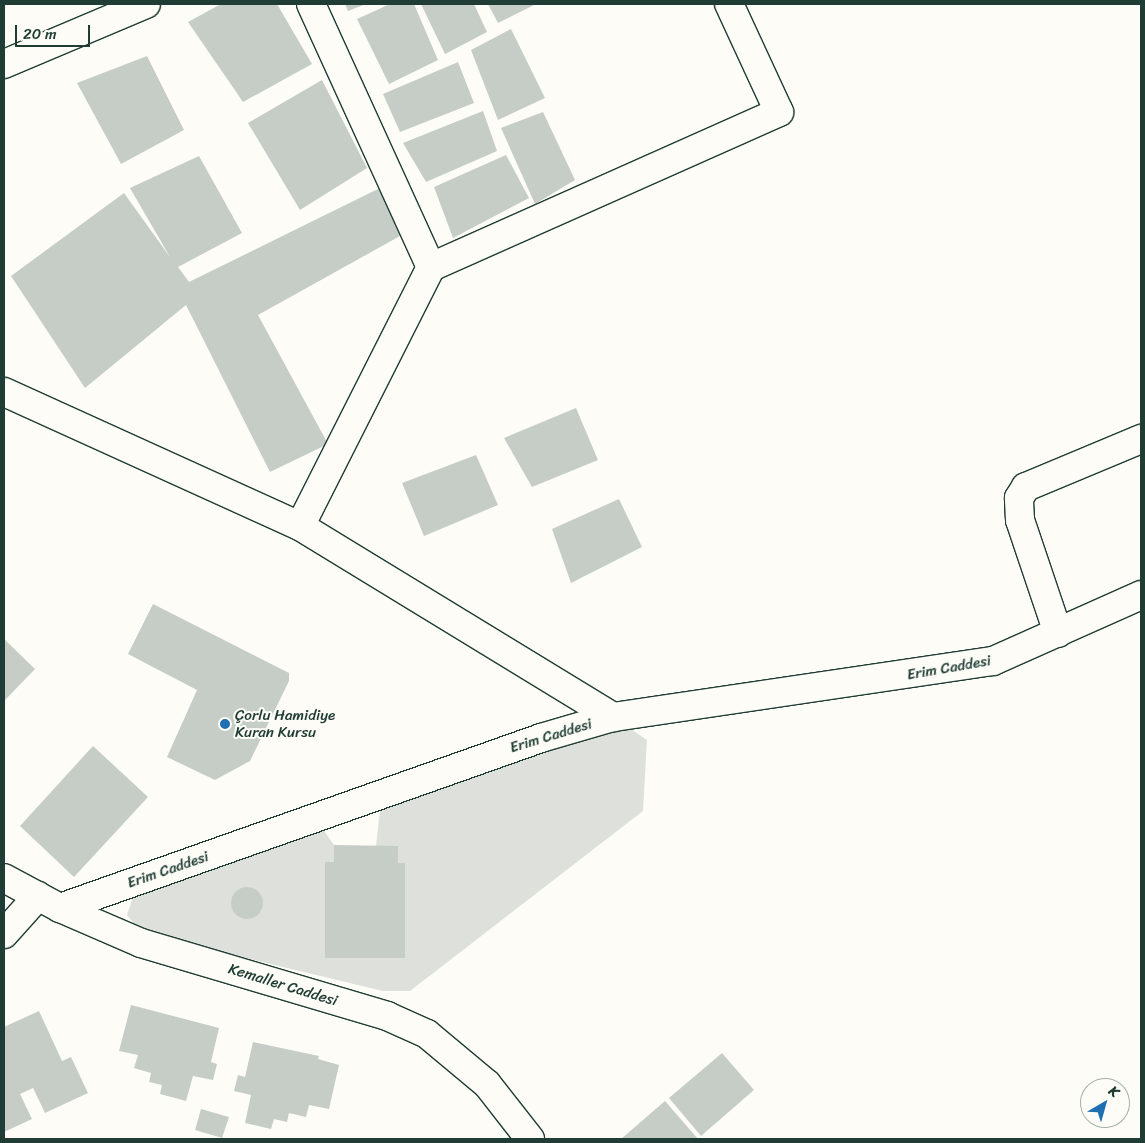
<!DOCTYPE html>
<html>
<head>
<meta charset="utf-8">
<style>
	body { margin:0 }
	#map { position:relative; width:1145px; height:1143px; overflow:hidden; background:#fdfcf7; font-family:Sriracha,sans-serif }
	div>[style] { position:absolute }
	.green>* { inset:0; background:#dde0db }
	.building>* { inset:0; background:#c6cdc7 }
	.round { border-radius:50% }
	.roads { filter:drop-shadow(1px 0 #1f3d34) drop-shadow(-1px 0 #1f3d34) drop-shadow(0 1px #1f3d34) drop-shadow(0 -1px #1f3d34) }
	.street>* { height:28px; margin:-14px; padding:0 14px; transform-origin:14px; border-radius:14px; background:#fdfcf7 }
	.secondary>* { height:28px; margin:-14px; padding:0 14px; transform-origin:14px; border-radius:14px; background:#fdfcf7 }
	.dots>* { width:14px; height:14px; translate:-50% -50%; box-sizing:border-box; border:2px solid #fdfcf7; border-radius:50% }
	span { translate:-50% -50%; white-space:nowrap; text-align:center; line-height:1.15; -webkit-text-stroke:4px #fdfcf7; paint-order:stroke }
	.street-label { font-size:15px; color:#1f3d34 }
	.poi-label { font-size:15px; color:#1f3d34 }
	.left { translate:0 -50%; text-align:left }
	.frame { position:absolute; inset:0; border:5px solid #1f3d34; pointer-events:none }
	.north { position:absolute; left:1080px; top:1078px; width:50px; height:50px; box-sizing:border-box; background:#fdfcf7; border:1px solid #a4b0a9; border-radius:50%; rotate:38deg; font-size:14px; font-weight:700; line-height:20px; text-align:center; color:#1f3d34 }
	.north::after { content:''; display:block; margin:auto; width:18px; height:22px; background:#1f6fb2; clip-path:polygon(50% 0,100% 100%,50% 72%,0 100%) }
	.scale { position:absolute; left:15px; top:25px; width:75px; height:22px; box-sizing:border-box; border:2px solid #1f3d34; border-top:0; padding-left:6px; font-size:15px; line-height:18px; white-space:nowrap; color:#1f3d34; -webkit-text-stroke:4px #fdfcf7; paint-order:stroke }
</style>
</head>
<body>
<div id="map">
	<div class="green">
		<i style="clip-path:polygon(613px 717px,647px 740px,643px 811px,410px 991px,383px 991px,142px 933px,127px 915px,133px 897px,318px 822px,334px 845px,334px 862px,325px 862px,325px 957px,405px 958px,405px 863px,398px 863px,398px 846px,376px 846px,381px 800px)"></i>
	</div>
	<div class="building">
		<i style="clip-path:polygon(221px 4px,277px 4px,312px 64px,243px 102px,188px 22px)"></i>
		<i style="clip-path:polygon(345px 4px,366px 4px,348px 11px)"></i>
		<i style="clip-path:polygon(390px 4px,414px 4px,438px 60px,389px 84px,357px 19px)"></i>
		<i style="clip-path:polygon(421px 4px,474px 4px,487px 32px,445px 54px)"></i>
		<i style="clip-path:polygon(488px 4px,536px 4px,498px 23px)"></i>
		<i style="clip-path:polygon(511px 29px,545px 98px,498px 120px,471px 50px)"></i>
		<i style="clip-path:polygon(147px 56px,184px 130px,121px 164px,77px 83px)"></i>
		<i style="clip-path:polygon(458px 62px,474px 103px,400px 132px,383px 94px)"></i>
		<i style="clip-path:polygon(322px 80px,367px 168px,300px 210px,248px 123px)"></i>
		<i style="clip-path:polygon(483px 111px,497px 151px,426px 182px,403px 143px)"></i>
		<i style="clip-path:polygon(543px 112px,575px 180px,535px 204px,501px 128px)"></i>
		<i style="clip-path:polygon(506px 155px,529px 198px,453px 238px,434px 187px)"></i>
		<i style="clip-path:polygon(199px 156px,242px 233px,178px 267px,189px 282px,384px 186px,400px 236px,258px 315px,328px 444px,270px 472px,186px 305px,85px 388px,11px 276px,124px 193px,170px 257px,130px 188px)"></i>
		<i style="clip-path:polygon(576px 408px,598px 460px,532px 487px,504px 438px)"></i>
		<i style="clip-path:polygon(476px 455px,498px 505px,424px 536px,402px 483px)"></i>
		<i style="clip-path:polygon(619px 499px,642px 547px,571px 583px,552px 529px)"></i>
		<i style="clip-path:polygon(153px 604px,289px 673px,289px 681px,250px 761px,215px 780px,167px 757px,197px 690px,128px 654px)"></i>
		<i style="clip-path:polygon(4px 639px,35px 669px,4px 701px)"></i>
		<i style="clip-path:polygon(93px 746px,148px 797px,74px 877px,20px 826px)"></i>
		<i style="clip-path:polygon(334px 845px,398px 846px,398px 863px,405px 863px,405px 958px,325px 958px,325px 862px,334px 862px)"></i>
		<i class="round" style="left:231px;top:887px;width:32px;height:32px"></i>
		<i style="clip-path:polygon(131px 1005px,219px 1028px,211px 1062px,217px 1064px,213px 1080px,193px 1076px,186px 1101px,160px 1094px,162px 1085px,149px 1082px,151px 1073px,134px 1068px,138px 1055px,119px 1051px)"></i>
		<i style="clip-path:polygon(39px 1011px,62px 1061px,71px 1057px,88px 1093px,45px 1113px,33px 1088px,20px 1094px,32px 1119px,4px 1132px,4px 1027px)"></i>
		<i style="clip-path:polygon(253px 1042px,319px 1056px,318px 1059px,339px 1065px,329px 1109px,309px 1105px,306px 1117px,289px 1113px,287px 1122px,274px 1119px,271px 1129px,245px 1123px,251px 1095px,234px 1091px,238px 1075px,245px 1077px)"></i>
		<i style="clip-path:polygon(722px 1053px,754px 1090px,701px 1136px,669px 1098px)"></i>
		<i style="clip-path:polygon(665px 1101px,698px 1139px,621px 1139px)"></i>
		<i style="clip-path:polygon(201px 1109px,229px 1117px,222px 1138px,195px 1130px)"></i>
	</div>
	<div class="roads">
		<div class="street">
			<i style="left:311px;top:4px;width:289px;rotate:65.5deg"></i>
			<i style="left:431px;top:267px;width:290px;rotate:116.8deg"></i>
			<i style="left:300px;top:526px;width:367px;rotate:31.4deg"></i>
			<i style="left:4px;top:64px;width:154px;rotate:-22.9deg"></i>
			<i style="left:431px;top:267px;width:381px;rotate:-24deg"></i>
			<i style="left:779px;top:112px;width:119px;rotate:-114.8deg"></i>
			<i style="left:4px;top:392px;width:325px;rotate:24.4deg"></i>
		</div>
		<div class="secondary">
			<i style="left:1058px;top:633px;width:119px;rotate:-108.6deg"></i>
			<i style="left:1020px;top:520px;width:22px;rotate:-93deg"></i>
			<i style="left:1019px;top:498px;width:13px;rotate:-58deg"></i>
			<i style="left:1026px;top:487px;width:125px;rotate:-22.7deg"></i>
			<i style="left:4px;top:878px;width:64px;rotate:28.2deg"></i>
			<i style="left:60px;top:908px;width:88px;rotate:23.4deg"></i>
			<i style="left:141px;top:943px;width:257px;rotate:16.5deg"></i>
			<i style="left:387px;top:1016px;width:44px;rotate:24.2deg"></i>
			<i style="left:427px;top:1034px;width:78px;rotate:39.8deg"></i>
			<i style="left:487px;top:1084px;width:70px;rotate:52deg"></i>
			<i style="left:60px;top:908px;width:510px;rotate:-19.46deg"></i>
			<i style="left:541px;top:738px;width:75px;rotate:-16.3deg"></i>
			<i style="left:613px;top:717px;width:384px;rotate:-8.4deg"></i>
			<i style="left:993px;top:661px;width:162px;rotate:-24deg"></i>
			<i style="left:4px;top:934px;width:51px;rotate:-48.2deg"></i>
		</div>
	</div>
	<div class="dots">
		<i style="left:225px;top:724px;background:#1f6fb2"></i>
	</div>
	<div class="street-label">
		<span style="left:949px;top:668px;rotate:-10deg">Erim Caddesi</span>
		<span style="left:551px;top:736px;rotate:-17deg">Erim Caddesi</span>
		<span style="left:168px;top:870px;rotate:-19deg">Erim Caddesi</span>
		<span style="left:283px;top:985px;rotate:17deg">Kemaller Caddesi</span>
	</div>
	<div class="poi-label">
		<span class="left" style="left:235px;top:724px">Çorlu Hamidiye<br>Kuran Kursu</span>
	</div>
	<div class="frame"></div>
	<div class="north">K</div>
	<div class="scale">20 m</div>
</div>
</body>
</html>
